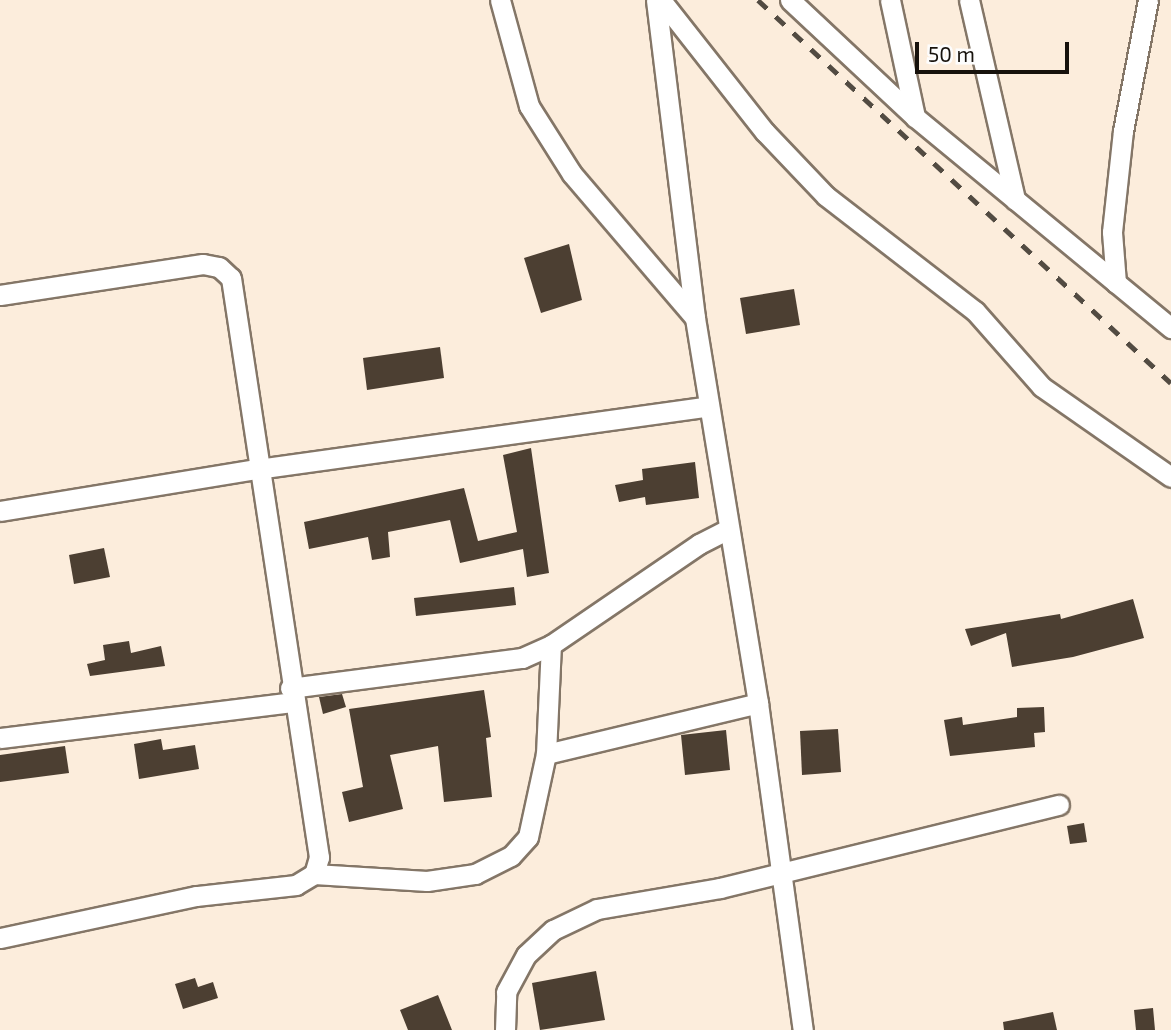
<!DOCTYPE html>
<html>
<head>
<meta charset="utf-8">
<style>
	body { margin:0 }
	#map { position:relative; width:1171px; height:1030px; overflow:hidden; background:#fceddc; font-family:"Exo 2",sans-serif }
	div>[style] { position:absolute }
	.building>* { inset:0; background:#4c3f32 }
	.roads { filter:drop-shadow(2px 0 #847667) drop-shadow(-2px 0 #847667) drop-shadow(0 2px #847667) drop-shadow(0 -2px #847667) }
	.minor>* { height:19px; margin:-9.5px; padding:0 9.5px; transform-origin:9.5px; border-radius:9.5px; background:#fff }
	.rail>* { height:5px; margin-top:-2.5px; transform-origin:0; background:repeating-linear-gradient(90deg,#524b42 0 12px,transparent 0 24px) }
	span { translate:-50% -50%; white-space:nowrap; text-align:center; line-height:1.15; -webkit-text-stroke:7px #fdfdfd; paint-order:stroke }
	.scale { position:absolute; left:915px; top:42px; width:154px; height:32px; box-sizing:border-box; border:4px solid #17120c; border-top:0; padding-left:9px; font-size:21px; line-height:24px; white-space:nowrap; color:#17120c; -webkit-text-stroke:5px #fdfdfd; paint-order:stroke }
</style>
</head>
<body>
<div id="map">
	<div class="building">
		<i style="clip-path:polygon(569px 244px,582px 300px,541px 313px,524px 258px)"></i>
		<i style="clip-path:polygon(794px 289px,800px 325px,746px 334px,740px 298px)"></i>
		<i style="clip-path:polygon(440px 347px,444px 378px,367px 390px,363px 358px)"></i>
		<i style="clip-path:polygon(531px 448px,549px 573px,527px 577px,523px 549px,460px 563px,450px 520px,388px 532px,390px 557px,372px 560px,368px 537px,309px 549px,304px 522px,464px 488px,478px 541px,517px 532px,503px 455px)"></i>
		<i style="clip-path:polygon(695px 462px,699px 498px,646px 505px,645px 497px,619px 502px,615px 485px,643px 480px,642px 469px)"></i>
		<i style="clip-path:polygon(104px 548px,110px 577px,74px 584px,69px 555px)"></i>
		<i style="clip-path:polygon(514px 587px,516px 605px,416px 616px,414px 598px)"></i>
		<i style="clip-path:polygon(1133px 599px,1144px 638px,1073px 657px,1012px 667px,1006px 633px,971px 646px,965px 629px,1060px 614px,1061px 619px)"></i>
		<i style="clip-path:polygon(129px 641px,131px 653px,161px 646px,165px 666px,90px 676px,87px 664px,105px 660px,103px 645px)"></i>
		<i style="clip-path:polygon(484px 690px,491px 737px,486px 738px,492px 797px,444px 802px,438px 746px,390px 755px,403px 809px,349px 822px,342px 792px,363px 787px,349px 709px)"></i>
		<i style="clip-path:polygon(342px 694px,346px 707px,323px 714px,319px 697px)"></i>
		<i style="clip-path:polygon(1044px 707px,1045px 732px,1034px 733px,1035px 747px,950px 756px,944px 720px,962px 717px,963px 725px,1017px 717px,1017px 708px)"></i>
		<i style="clip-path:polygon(838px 729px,841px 772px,802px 775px,800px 731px)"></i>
		<i style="clip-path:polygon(726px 730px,730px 770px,685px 775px,681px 735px)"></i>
		<i style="clip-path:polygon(161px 739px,163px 750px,195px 745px,199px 769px,139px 779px,134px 744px)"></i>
		<i style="clip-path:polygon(65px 746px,69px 773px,0 782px,0 755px)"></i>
		<i style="clip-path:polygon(1084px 823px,1087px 842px,1070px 844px,1067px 826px)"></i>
		<i style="clip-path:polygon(596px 971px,605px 1020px,540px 1030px,532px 983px)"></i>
		<i style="clip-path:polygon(195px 978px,198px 987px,213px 982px,218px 998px,183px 1009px,175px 984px)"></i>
		<i style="clip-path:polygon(438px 995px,452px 1030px,408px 1030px,400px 1010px)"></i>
		<i style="clip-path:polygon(1153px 1008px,1155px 1030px,1136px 1030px,1134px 1010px)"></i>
		<i style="clip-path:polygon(1053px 1012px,1057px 1030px,1004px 1030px,1003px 1022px)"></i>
	</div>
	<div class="roads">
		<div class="minor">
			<i style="left:500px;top:0;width:110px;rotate:74.7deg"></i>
			<i style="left:529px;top:106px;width:80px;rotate:57.7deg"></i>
			<i style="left:572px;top:174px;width:189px;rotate:49.5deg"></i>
			<i style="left:695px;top:318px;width:390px;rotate:80.7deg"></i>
			<i style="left:758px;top:703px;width:330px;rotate:82.2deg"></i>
			<i style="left:656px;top:0;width:320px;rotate:83deg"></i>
			<i style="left:661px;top:0;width:168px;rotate:51.8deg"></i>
			<i style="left:765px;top:132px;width:88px;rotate:46.4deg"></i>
			<i style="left:826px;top:196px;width:188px;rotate:37.7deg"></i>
			<i style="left:975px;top:311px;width:101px;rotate:48.6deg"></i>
			<i style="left:1042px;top:387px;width:157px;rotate:34.9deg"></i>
			<i style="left:790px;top:0;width:171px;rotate:43.1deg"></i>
			<i style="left:915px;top:117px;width:332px;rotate:39.5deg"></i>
			<i style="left:890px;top:0;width:120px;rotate:77.9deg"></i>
			<i style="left:969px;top:0;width:205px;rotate:77deg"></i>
			<i style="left:1116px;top:283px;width:51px;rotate:-94.5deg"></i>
			<i style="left:1112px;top:232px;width:102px;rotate:-83.8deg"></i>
			<i style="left:1123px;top:131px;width:133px;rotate:-79.2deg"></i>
			<i style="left:0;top:295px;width:205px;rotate:-8.7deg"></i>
			<i style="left:203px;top:264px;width:16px;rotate:11deg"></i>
			<i style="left:219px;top:267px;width:16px;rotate:43deg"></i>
			<i style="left:231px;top:278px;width:586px;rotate:81.36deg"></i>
			<i style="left:319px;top:857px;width:18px;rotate:106deg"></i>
			<i style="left:314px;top:874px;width:21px;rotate:149deg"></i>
			<i style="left:296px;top:885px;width:101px;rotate:173.7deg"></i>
			<i style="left:196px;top:896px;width:200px;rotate:167.9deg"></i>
			<i style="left:0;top:511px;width:260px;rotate:-9.3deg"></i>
			<i style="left:257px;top:469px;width:456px;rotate:-7.9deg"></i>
			<i style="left:290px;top:688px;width:234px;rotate:-7.4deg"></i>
			<i style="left:522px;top:658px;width:32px;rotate:-24deg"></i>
			<i style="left:551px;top:645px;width:179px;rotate:-34.3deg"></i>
			<i style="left:699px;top:544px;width:33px;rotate:-27deg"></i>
			<i style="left:0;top:738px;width:295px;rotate:-7deg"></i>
			<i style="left:546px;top:754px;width:218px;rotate:-13.5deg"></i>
			<i style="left:314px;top:874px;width:113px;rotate:3.5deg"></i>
			<i style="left:427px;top:881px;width:49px;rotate:-8.3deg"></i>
			<i style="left:475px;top:874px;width:40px;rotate:-26.6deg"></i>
			<i style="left:511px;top:856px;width:25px;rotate:-48deg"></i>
			<i style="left:528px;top:837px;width:85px;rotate:-77.8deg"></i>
			<i style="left:546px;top:754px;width:109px;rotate:-87.4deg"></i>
			<i style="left:505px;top:1030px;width:38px;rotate:-88deg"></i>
			<i style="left:506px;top:992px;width:42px;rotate:-61.6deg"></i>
			<i style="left:526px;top:955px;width:37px;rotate:-43deg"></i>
			<i style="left:553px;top:930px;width:49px;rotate:-25.5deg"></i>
			<i style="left:597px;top:909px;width:125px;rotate:-9.7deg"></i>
			<i style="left:720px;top:888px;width:349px;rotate:-13.8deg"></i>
		</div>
	</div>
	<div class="rail">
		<i style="left:758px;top:0;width:563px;rotate:42.84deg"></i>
	</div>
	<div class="scale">50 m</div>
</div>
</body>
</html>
